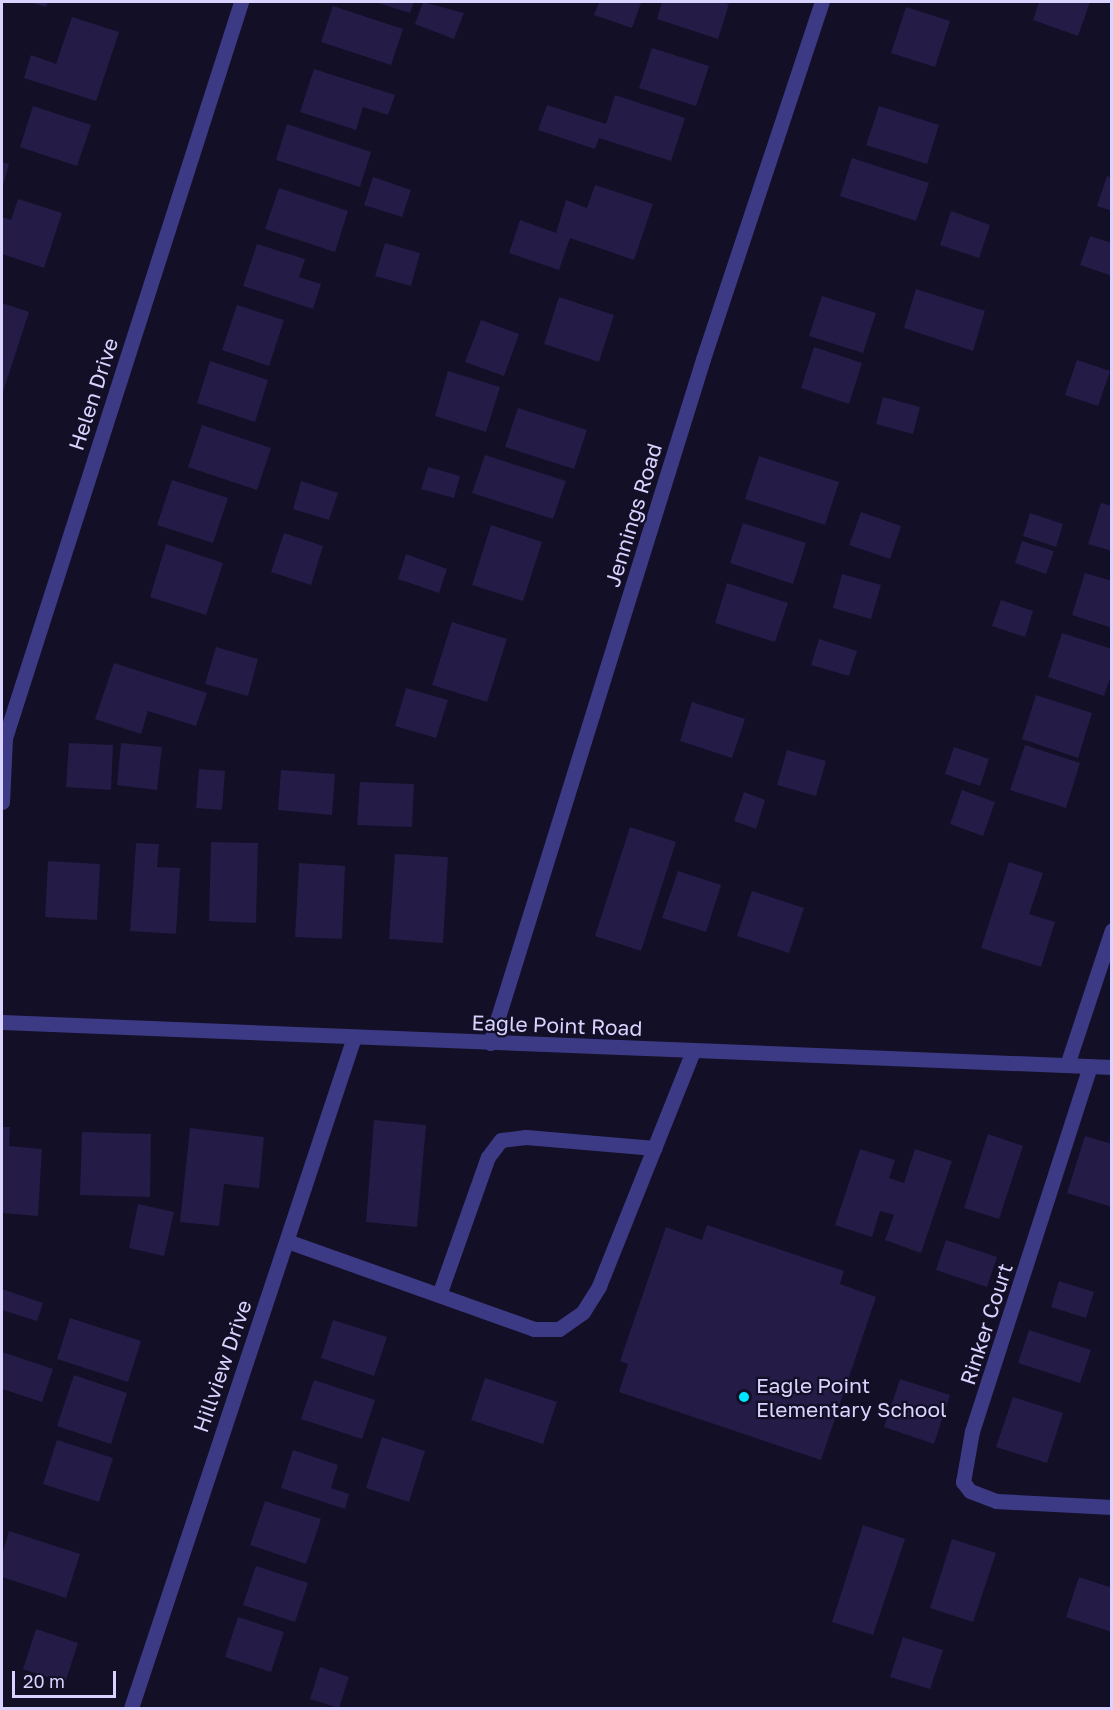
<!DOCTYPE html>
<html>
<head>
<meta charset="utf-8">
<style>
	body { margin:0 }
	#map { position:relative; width:1113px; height:1710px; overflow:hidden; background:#130f26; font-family:"Golos Text",sans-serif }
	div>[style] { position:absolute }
	.building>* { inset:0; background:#241b47 }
	.service>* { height:15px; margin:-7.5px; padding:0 7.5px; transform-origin:7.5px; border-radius:7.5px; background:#3d3a85 }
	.minor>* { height:15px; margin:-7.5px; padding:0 7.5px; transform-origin:7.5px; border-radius:7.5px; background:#3d3a85 }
	.tertiary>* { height:15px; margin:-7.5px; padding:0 7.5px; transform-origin:7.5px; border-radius:7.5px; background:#3d3a85 }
	.dots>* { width:16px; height:16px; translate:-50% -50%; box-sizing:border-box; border:3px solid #130f26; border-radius:50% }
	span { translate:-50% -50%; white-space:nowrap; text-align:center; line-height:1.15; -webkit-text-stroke:4.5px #130f26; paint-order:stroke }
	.street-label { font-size:21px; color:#d9d4ff }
	.poi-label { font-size:21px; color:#d9d4ff }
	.left { translate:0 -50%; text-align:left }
	.frame { position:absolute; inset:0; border:3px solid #d9d4ff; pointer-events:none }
	.scale { position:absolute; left:12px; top:1671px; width:104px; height:27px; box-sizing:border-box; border:3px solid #d9d4ff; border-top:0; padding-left:8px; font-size:18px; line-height:21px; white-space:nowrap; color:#d9d4ff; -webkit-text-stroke:4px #130f26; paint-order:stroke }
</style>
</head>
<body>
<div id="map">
	<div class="building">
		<i style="clip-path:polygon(29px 2px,48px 2px,46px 7px)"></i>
		<i style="clip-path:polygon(375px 2px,414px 2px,410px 13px)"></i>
		<i style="clip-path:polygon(423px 2px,464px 13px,454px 39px,415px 24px)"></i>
		<i style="clip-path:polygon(599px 2px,641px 3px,632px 28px,594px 15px)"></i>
		<i style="clip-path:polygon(662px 2px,722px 2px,729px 4px,718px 39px,657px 19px)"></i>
		<i style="clip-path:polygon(1039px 2px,1090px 2px,1078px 36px,1033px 20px)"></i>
		<i style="clip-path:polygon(333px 6px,403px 29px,391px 65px,321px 42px)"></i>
		<i style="clip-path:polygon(906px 7px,950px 21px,935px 67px,891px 53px)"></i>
		<i style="clip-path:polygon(72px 17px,119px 32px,96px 101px,24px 78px,31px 55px,56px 64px)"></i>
		<i style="clip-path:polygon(652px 48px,709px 66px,696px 106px,639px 88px)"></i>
		<i style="clip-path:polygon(314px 69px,395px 95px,388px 115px,363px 107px,356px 130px,300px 112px)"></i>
		<i style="clip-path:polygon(615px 95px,685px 118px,671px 161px,599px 138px,595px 149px,538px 130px,547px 105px,606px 124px)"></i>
		<i style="clip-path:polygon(33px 106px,91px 125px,77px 166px,20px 147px)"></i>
		<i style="clip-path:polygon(879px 106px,939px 125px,927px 164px,866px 145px)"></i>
		<i style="clip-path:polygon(287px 124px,371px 152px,360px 187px,276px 160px)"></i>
		<i style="clip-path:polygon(852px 158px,929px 183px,916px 221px,840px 196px)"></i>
		<i style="clip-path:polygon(2px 162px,9px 164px,2px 189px)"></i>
		<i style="clip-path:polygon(1107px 176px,1112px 178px,1112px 211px,1097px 206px)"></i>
		<i style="clip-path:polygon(373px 177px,411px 190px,402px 217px,364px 205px)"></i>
		<i style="clip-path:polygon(595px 185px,653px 204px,634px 260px,570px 238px,559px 270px,509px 253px,520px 220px,556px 233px,566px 200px,587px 208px)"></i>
		<i style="clip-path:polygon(279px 188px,348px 211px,335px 252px,265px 229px)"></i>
		<i style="clip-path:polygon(18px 199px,62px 213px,44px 268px,2px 254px,2px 217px,11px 220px)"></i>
		<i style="clip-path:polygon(951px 211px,990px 225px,979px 258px,940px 245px)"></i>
		<i style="clip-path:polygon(1090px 236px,1112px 243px,1112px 276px,1080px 265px)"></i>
		<i style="clip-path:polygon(385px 243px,420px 253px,411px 286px,375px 276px)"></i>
		<i style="clip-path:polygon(257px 244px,305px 259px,299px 277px,321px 284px,313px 309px,243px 286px)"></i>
		<i style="clip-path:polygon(916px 289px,985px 311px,973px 351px,904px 328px)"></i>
		<i style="clip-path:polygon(822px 296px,876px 313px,863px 353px,809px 336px)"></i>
		<i style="clip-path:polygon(559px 297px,614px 315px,599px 362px,544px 344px)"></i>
		<i style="clip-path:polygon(2px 303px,29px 312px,2px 395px)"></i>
		<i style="clip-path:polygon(237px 305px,284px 320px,269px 366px,222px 350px)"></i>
		<i style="clip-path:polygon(481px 320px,519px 334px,504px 376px,465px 362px)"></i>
		<i style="clip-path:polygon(814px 347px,862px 363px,849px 404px,801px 388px)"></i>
		<i style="clip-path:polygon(1077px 360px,1110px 371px,1098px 406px,1065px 395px)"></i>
		<i style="clip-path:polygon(210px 361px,268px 380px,255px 422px,197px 403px)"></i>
		<i style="clip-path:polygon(448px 371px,500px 387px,486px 432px,435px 416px)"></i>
		<i style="clip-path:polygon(883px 397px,920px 407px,913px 434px,876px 424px)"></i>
		<i style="clip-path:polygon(518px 408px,587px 430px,574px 469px,505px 447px)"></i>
		<i style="clip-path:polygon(202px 425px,271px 448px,257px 490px,188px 467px)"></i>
		<i style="clip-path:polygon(485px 455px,566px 481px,553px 519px,472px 493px)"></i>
		<i style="clip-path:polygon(759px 456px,839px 482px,825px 525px,745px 499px)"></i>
		<i style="clip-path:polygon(428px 467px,460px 476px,454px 498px,421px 489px)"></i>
		<i style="clip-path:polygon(172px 480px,228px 498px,213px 543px,157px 525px)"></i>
		<i style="clip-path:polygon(301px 481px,338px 493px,329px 520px,293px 509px)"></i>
		<i style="clip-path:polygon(1101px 503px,1112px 506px,1112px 551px,1088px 544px)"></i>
		<i style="clip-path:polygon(861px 512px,901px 526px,890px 559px,849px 545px)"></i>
		<i style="clip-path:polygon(1030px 513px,1063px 524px,1056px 547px,1023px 536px)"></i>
		<i style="clip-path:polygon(743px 523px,806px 543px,793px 584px,730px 563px)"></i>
		<i style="clip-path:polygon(491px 525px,542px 542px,523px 601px,472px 585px)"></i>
		<i style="clip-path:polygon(284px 533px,323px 546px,311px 585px,271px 572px)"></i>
		<i style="clip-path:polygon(1022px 541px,1054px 551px,1046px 574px,1015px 563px)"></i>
		<i style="clip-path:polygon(166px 544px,223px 563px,206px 615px,150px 597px)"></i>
		<i style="clip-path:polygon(406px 554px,447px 569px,439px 593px,398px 579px)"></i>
		<i style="clip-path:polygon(1085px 573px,1112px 581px,1112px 628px,1072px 615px)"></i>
		<i style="clip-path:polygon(842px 574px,881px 585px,871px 619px,833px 608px)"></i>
		<i style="clip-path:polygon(727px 583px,788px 603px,775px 642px,715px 623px)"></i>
		<i style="clip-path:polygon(1001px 600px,1033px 611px,1025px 637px,992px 626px)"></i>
		<i style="clip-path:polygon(452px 622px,507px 639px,487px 702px,432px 685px)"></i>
		<i style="clip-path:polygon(1062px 633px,1112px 649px,1112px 672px,1104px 696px,1048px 677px)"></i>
		<i style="clip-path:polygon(819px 639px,857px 651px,849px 676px,811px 665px)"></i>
		<i style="clip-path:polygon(216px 647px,258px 659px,248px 696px,205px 684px)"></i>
		<i style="clip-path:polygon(114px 663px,207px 693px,196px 726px,148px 711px,141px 734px,95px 719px)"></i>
		<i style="clip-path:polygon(406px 688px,448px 700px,436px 738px,395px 726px)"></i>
		<i style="clip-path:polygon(1036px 695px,1092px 713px,1078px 758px,1022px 739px)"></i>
		<i style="clip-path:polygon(692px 702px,745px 719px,732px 758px,680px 741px)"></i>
		<i style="clip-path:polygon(69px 743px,113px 745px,111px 790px,66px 787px)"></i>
		<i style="clip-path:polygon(121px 743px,162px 747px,157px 790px,117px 785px)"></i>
		<i style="clip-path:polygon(1025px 745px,1080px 763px,1066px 808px,1010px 790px)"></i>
		<i style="clip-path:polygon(954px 747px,989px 759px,980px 786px,945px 774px)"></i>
		<i style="clip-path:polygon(787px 750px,826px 761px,816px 796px,777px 785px)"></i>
		<i style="clip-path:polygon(199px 769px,225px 771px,222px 810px,196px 808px)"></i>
		<i style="clip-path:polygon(281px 770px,335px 774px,332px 815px,278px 810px)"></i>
		<i style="clip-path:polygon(360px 782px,414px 784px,412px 827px,357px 825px)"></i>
		<i style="clip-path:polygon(962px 790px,995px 802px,983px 836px,950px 824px)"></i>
		<i style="clip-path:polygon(744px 792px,765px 800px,756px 829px,734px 821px)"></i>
		<i style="clip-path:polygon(630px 827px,676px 842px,641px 951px,595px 936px)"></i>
		<i style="clip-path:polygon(211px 842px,258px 843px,256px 923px,209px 921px)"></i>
		<i style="clip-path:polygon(136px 843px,159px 844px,157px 867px,180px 868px,176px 934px,130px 931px)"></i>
		<i style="clip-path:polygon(395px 854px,448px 857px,443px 943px,389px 939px)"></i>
		<i style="clip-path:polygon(48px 861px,100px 864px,97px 920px,45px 917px)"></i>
		<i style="clip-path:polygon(1009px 862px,1043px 873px,1029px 914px,1055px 922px,1041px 967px,981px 948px)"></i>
		<i style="clip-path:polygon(299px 863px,345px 866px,342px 939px,295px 937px)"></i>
		<i style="clip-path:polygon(678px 871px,721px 885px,706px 932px,662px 918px)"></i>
		<i style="clip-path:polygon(752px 891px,804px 908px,789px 953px,737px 936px)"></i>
		<i style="clip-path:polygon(374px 1120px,426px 1125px,417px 1227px,366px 1222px)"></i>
		<i style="clip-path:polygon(2px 1127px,10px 1127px,9px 1146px,42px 1149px,38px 1216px,2px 1213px)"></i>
		<i style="clip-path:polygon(190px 1128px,264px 1137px,259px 1188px,224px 1184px,219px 1226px,180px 1222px)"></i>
		<i style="clip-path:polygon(82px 1132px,151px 1134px,150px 1197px,80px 1195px)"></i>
		<i style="clip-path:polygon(988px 1134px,1023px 1146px,999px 1219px,964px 1208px)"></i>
		<i style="clip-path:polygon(1085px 1136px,1112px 1144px,1112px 1207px,1067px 1193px)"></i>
		<i style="clip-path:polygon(860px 1149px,895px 1160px,889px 1178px,904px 1183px,915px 1149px,952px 1161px,921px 1253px,885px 1240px,894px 1215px,880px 1211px,872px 1237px,835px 1225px)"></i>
		<i style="clip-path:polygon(138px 1204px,174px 1212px,164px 1256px,129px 1248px)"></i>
		<i style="clip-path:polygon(707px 1225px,844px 1271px,840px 1284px,876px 1297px,821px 1460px,619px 1392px,628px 1364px,620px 1361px,666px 1227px,702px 1240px)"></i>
		<i style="clip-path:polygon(946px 1240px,997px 1257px,987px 1287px,936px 1270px)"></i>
		<i style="clip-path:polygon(1059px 1281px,1094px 1292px,1086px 1318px,1051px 1307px)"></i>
		<i style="clip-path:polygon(2px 1289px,43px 1303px,37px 1321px,2px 1310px)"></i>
		<i style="clip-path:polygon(70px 1318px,141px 1341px,128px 1382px,57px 1359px)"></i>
		<i style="clip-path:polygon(333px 1320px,387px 1337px,374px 1376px,321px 1358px)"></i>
		<i style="clip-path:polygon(1029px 1330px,1091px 1350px,1080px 1383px,1018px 1363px)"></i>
		<i style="clip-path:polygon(2px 1352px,53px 1369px,42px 1402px,2px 1389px)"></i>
		<i style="clip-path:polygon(74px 1375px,127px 1393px,111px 1444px,57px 1426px)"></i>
		<i style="clip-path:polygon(485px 1378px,557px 1402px,543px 1444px,471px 1420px)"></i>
		<i style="clip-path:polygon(900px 1379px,950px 1395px,934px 1444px,884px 1427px)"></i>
		<i style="clip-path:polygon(314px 1380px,375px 1400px,362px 1439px,301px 1419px)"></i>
		<i style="clip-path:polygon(1013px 1397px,1063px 1413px,1047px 1463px,996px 1447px)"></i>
		<i style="clip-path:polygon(382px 1437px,425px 1451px,409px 1502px,366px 1488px)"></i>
		<i style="clip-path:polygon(57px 1440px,113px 1458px,99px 1502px,43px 1484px)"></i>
		<i style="clip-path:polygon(293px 1450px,338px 1465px,331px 1488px,349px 1494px,345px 1509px,281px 1488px)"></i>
		<i style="clip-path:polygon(265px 1501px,321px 1519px,306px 1564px,250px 1545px)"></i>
		<i style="clip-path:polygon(863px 1525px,905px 1539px,873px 1635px,832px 1622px)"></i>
		<i style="clip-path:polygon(9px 1531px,80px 1554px,66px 1598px,2px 1577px,2px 1555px)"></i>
		<i style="clip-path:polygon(952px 1539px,996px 1553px,973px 1622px,930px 1608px)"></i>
		<i style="clip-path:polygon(256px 1566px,308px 1583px,295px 1622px,243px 1605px)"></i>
		<i style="clip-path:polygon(1079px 1577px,1112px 1588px,1112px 1632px,1066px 1617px)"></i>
		<i style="clip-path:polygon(238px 1617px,284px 1632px,271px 1672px,225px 1657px)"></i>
		<i style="clip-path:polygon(36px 1629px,78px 1643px,65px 1683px,23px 1669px)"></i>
		<i style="clip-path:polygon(903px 1637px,943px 1650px,930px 1689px,890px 1677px)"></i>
		<i style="clip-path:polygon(320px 1667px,349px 1677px,339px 1708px,310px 1699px)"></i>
	</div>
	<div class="service">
		<i style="left:287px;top:1241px;width:262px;rotate:19.6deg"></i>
		<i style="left:534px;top:1329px;width:25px"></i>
		<i style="left:559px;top:1329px;width:29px;rotate:-35deg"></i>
		<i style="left:583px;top:1312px;width:31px;rotate:-58deg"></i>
		<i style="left:599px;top:1286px;width:253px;rotate:-68.2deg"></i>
		<i style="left:439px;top:1295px;width:146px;rotate:-70.5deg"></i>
		<i style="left:488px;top:1157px;width:21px;rotate:-53deg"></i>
		<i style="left:501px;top:1140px;width:25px;rotate:-7deg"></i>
		<i style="left:526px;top:1137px;width:129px;rotate:4.9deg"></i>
	</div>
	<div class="minor">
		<i style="left:2px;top:802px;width:64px;rotate:-87.3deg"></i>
		<i style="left:5px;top:738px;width:773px;rotate:-72.22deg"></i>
		<i style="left:490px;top:1043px;width:716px;rotate:-72.7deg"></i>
		<i style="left:703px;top:359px;width:376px;rotate:-71.6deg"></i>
		<i style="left:1067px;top:1065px;width:142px;rotate:-71.6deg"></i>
		<i style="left:1090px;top:1066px;width:384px;rotate:107.9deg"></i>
		<i style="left:972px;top:1431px;width:52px;rotate:100deg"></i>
		<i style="left:963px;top:1482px;width:11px;rotate:52deg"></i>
		<i style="left:970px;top:1491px;width:28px;rotate:21deg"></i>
		<i style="left:996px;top:1501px;width:116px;rotate:3deg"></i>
		<i style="left:131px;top:1708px;width:707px;rotate:-71.62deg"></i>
	</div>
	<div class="tertiary">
		<i style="left:2px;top:1022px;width:1111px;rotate:2.32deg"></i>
	</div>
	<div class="dots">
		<i style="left:744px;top:1397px;background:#00e5ff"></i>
	</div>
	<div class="street-label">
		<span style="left:93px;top:394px;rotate:-72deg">Helen Drive</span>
		<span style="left:633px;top:515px;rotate:-73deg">Jennings Road</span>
		<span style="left:557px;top:1025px;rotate:2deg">Eagle Point Road</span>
		<span style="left:986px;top:1324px;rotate:-72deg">Rinker Court</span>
		<span style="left:222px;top:1366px;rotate:-71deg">Hillview Drive</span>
	</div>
	<div class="poi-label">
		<span class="left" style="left:756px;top:1397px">Eagle Point<br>Elementary School</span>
	</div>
	<div class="frame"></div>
	<div class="scale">20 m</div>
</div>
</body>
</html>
